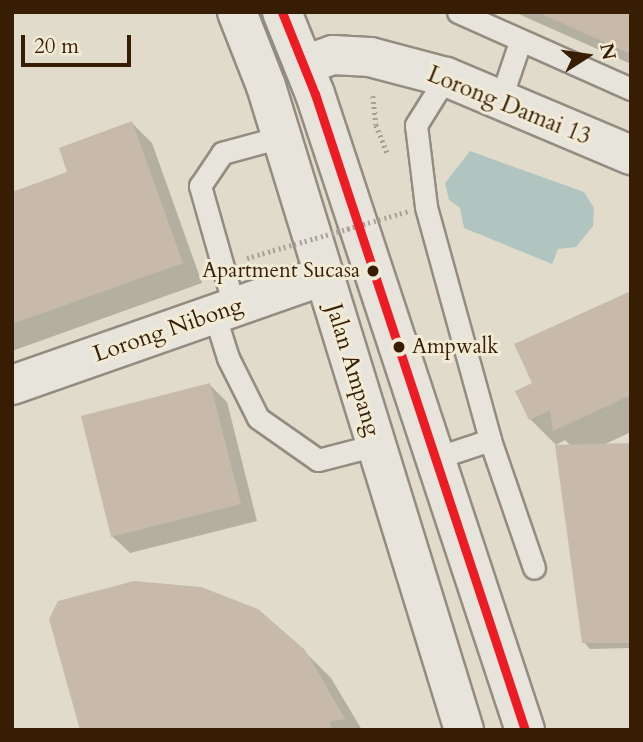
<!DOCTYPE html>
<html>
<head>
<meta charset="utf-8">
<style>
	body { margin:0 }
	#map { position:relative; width:643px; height:742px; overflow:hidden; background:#e0dbca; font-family:Cardo,serif }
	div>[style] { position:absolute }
	.water>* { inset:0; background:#b0c5c0 }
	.shadow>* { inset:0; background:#0003 }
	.building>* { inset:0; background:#c8baab }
	.path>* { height:4.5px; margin-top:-2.25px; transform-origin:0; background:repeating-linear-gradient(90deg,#a5a097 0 2px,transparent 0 5.5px) }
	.roads { filter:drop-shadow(2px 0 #938c80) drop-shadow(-2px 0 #938c80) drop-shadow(0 2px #938c80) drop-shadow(0 -2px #938c80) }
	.service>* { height:21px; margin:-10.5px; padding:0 10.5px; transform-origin:10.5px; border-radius:10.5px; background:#e7e4dc }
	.minor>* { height:38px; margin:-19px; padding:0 19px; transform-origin:19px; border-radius:19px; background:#e7e4dc }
	.secondary>* { height:38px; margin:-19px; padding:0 19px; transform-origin:19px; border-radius:19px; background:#e7e4dc }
	.path-bridge>* { height:4.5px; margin-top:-2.25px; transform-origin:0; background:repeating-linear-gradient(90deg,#a5a097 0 2px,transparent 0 5.5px) }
	.bus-1>* { height:9px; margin:-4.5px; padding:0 4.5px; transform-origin:4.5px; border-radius:4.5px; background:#ed1b24 }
	.dots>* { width:19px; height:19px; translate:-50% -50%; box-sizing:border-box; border:4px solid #f1ebd6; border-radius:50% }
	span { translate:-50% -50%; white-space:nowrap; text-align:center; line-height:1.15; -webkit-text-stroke:6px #f1ebd6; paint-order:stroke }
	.bus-label { font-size:21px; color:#371d04 }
	.right { translate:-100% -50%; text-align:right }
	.left { translate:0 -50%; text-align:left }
	.street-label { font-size:23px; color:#371d04 }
	.frame { position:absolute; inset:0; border:14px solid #371d04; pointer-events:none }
	.north { position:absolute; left:552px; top:21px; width:70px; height:70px; -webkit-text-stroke:5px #f1ebd6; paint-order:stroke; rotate:78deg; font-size:19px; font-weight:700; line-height:28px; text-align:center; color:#371d04 }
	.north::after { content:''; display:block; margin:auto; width:24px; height:32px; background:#371d04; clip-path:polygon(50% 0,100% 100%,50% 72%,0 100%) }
	.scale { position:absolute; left:21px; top:35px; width:110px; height:32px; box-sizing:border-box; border:4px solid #371d04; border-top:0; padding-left:9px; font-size:21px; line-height:24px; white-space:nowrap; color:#371d04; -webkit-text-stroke:5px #f1ebd6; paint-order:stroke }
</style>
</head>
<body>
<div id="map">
	<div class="water">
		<i style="clip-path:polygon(470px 151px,584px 192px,594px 208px,593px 226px,576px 247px,558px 249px,552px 264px,464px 228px,460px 208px,449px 200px,445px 183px)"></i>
	</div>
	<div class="shadow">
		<i style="clip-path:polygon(514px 12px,631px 12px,631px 64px)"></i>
		<i style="clip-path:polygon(132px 123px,152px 143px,202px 283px,12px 351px,12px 194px,69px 173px)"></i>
		<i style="clip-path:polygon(631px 293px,631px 432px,603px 445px,631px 445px,631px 648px,590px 649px,584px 642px,571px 446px,565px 440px,556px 445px,530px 419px,534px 384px)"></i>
		<i style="clip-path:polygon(210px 385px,227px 402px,257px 521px,130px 553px,112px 536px)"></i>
		<i style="clip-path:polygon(304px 651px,331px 678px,362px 730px,82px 730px)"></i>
	</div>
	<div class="building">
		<i style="clip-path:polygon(537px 12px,631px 12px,631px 54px)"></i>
		<i style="clip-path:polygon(132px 121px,183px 263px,12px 324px,12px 192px,67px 172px,59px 148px)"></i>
		<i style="clip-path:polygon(631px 291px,631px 395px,553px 431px,550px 410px,529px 420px,515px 391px,532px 383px,514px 344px)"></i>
		<i style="clip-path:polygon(210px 383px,241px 504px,111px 537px,81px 416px)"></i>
		<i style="clip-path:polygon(631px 443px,631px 643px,582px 643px,555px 445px)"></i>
		<i style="clip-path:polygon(134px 581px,201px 587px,258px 609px,305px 650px,345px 719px,330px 722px,332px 730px,80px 730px,49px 619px,58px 601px)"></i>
	</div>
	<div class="path">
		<i style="left:373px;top:96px;width:29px;rotate:84deg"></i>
		<i style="left:376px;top:125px;width:32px;rotate:68deg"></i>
	</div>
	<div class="roads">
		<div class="service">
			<i style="left:458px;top:12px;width:189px;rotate:24deg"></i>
			<i style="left:446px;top:77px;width:57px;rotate:122deg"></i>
			<i style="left:416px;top:125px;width:83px;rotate:83deg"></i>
			<i style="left:426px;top:207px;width:242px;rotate:74.6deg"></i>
			<i style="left:490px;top:440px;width:135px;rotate:71deg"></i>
			<i style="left:501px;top:98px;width:59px;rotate:-71.3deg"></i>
			<i style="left:234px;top:306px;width:125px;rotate:-105.8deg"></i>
			<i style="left:200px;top:186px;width:40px;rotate:-56deg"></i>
			<i style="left:222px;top:153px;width:61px;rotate:-15.2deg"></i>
			<i style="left:214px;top:313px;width:47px;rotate:72.7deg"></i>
			<i style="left:228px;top:358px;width:67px;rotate:63.4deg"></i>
			<i style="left:258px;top:418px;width:73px;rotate:35deg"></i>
			<i style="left:318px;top:460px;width:60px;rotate:-14.5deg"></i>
			<i style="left:436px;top:458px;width:57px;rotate:-18.4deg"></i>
		</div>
		<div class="minor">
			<i style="left:304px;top:65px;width:31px;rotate:-19deg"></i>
			<i style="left:333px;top:55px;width:37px;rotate:3deg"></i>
			<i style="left:370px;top:57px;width:79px;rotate:14.7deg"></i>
			<i style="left:446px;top:77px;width:201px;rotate:22.9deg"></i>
			<i style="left:12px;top:385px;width:330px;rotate:-19.3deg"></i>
		</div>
		<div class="secondary">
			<i style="left:237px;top:12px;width:79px;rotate:68.6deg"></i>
			<i style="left:266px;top:86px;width:674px;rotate:72.91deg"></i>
			<i style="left:282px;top:12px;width:88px;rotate:68.1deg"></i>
			<i style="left:315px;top:94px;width:670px;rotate:71.73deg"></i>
		</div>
	</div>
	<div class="path-bridge">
		<i style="left:247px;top:258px;width:169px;rotate:-16.2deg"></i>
	</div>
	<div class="bus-1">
		<i style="left:282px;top:12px;width:88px;rotate:68.1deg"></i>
		<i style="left:315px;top:94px;width:670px;rotate:71.73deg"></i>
	</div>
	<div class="dots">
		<i style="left:373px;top:271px;background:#371d04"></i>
		<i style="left:399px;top:347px;background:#371d04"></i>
	</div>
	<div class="bus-label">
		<span class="right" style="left:360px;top:271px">Apartment Sucasa</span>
		<span class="left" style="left:412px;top:347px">Ampwalk</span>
	</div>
	<div class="street-label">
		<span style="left:509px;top:106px;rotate:22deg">Lorong Damai 13</span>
		<span style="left:168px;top:330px;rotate:-19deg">Lorong Nibong</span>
		<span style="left:353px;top:370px;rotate:73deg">Jalan Ampang</span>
	</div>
	<div class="frame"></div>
	<div class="north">N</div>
	<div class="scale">20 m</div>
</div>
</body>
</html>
